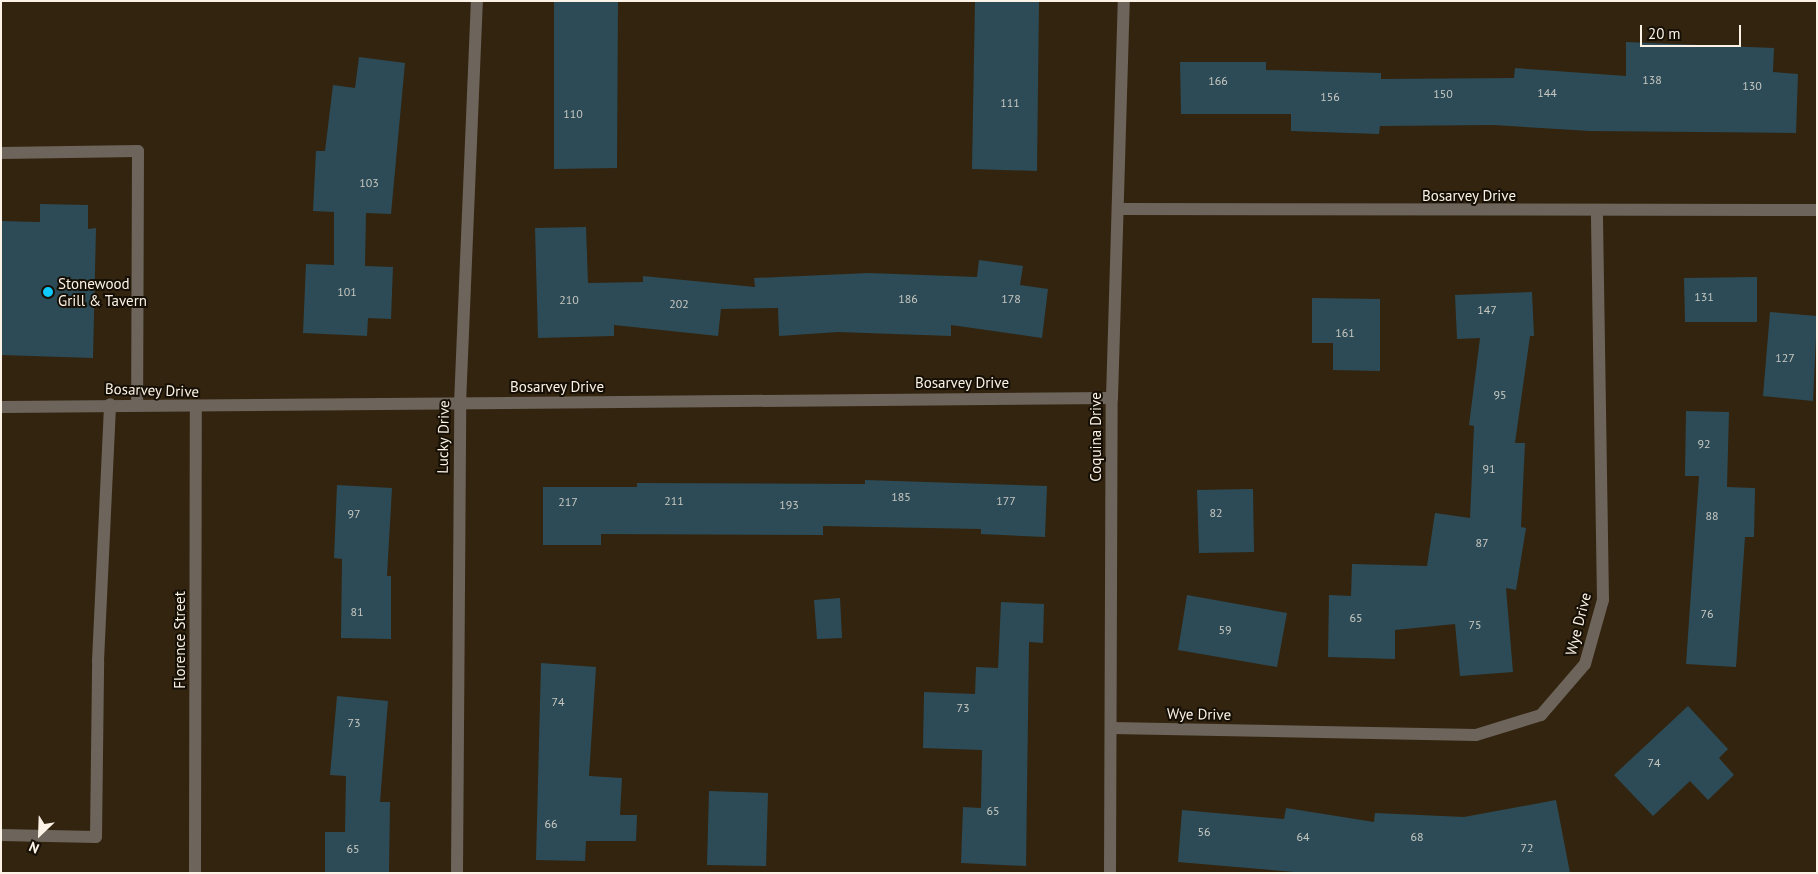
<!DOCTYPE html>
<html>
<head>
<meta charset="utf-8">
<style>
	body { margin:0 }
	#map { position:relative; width:1818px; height:874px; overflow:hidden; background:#33240f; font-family:"PT Sans",sans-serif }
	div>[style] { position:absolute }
	.building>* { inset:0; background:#2c4b56 }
	.service>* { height:12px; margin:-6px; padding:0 6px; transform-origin:6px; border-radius:6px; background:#6d655b }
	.minor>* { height:12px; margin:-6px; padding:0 6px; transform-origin:6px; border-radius:6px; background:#6d655b }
	.dots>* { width:14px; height:14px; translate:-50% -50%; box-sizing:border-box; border:2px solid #150f06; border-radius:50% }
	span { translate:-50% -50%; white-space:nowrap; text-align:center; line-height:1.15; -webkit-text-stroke:4px #150f06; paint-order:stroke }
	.number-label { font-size:12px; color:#c8c8c1 }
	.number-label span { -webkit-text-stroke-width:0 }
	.street-label { font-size:15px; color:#fcf2e5 }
	.poi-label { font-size:15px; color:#fcf2e5 }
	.left { translate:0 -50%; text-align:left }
	.frame { position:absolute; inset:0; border:2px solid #fcf2e5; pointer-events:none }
	.north { position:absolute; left:15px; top:809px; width:50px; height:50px; -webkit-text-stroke:4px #150f06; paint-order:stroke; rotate:204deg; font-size:14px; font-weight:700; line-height:20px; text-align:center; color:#fcf2e5 }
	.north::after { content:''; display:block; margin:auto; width:18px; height:22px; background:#fcf2e5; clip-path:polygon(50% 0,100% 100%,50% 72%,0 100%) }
	.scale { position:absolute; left:1640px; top:25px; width:101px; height:22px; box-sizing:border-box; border:2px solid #fcf2e5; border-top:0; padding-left:6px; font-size:15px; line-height:18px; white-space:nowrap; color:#fcf2e5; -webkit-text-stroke:4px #150f06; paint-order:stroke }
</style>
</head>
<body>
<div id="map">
	<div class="building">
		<i style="clip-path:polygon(554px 1px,618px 1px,617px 168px,554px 169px)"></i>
		<i style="clip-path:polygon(975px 1px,1039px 1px,1037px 171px,972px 169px)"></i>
		<i style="clip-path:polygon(1626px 42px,1774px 48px,1773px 72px,1798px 74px,1796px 133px,1590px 131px,1494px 125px,1380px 126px,1379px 134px,1291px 131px,1291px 114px,1181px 114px,1180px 62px,1266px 62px,1266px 70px,1381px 73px,1381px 79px,1514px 78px,1515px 68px,1626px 76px)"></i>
		<i style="clip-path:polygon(359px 57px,405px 63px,391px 214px,366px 213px,365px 266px,393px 267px,391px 319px,368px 318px,367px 336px,303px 333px,306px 264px,334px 265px,334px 212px,313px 211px,316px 151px,325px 151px,333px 85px,355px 88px)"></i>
		<i style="clip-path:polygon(40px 204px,88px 205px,88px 229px,96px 228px,93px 358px,1px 355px,1px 221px,40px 222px)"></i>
		<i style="clip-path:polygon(586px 227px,588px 283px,643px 282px,643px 276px,755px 287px,754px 278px,869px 273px,977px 277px,979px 260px,1023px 266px,1020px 285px,1048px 289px,1042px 338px,951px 325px,951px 336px,838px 332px,779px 336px,778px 308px,721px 309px,718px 336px,614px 325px,614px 336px,538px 338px,535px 228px)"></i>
		<i style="clip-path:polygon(1757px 277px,1757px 322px,1685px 322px,1684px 278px)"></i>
		<i style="clip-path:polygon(1532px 292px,1534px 336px,1530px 336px,1515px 443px,1525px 443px,1521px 527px,1526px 528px,1516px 590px,1506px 588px,1513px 672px,1460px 676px,1455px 624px,1395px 630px,1395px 659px,1328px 657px,1329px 595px,1351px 596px,1352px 564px,1427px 566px,1435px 513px,1470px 518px,1474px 426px,1469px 425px,1480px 338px,1457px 339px,1455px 295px)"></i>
		<i style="clip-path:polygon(1312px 298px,1380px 299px,1380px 371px,1333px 370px,1333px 343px,1312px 343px)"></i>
		<i style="clip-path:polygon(1770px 312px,1817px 316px,1813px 401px,1763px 396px)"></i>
		<i style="clip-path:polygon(1686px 411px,1729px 412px,1727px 487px,1755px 488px,1754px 537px,1745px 537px,1736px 667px,1686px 664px,1699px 476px,1685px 476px)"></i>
		<i style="clip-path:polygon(865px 480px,1047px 486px,1045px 537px,981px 534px,981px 529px,823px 526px,823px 535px,601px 534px,601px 545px,543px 545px,543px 487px,637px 487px,637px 483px,865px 484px)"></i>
		<i style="clip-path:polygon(337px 485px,392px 488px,387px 576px,391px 576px,391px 639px,341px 638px,342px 559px,334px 558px)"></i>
		<i style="clip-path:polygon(1253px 489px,1254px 552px,1199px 553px,1197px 490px)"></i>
		<i style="clip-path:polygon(1187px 595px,1287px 613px,1277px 667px,1178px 650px)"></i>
		<i style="clip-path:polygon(840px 598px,842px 638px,817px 639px,814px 600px)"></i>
		<i style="clip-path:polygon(1001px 602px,1044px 604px,1043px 643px,1029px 642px,1026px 866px,961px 863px,963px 807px,981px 808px,982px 750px,923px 748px,924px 692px,975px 694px,976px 667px,998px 668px)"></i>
		<i style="clip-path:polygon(541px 663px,596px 667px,589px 776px,622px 778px,620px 815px,637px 815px,636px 841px,586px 841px,585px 861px,536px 860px)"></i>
		<i style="clip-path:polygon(337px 696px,388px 701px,380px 802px,390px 802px,389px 873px,325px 873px,325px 832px,345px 832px,346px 776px,330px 775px)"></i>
		<i style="clip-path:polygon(1688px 706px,1728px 749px,1719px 758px,1734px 775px,1708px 800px,1690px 781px,1653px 816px,1614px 775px)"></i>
		<i style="clip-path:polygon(709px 791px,768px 793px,766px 866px,707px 865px)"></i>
		<i style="clip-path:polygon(1556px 800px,1570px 873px,1306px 873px,1178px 862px,1182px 810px,1284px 819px,1286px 808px,1374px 822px,1375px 813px,1464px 817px)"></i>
	</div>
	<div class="service">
		<i style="left:1px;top:153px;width:137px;rotate:-0.8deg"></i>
		<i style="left:138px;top:151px;width:254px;rotate:90.2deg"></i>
		<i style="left:1px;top:835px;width:95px;rotate:1.2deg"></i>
		<i style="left:96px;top:837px;width:176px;rotate:-89.3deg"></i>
		<i style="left:98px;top:661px;width:257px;rotate:-87.3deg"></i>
	</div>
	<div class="minor">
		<i style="left:1120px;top:209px;width:697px;rotate:0.08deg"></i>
		<i style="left:1px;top:407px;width:1111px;rotate:-0.46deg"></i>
		<i style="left:1112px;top:728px;width:364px;rotate:1.1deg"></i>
		<i style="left:1476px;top:735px;width:68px;rotate:-17.1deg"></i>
		<i style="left:1541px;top:715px;width:67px;rotate:-49.2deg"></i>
		<i style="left:1585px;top:664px;width:66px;rotate:-74.3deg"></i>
		<i style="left:1603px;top:600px;width:387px;rotate:-90.9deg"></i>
		<i style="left:195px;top:873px;width:465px;rotate:-89.9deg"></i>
		<i style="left:457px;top:873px;width:469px;rotate:-89.6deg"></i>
		<i style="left:460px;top:404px;width:403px;rotate:-87.6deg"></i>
		<i style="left:1110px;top:873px;width:475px;rotate:-89.8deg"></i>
		<i style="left:1112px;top:398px;width:397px;rotate:-88.3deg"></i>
	</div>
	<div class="dots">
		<i style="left:48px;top:292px;background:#0fcafa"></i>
	</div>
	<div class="number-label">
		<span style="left:1652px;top:80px">138</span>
		<span style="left:1218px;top:81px">166</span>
		<span style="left:1752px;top:86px">130</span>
		<span style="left:1547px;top:93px">144</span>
		<span style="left:1443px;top:94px">150</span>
		<span style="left:1330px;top:97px">156</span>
		<span style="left:1010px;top:103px">111</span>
		<span style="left:573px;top:114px">110</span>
		<span style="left:369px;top:183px">103</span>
		<span style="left:347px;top:292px">101</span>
		<span style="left:1704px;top:297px">131</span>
		<span style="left:908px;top:299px">186</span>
		<span style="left:1011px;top:299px">178</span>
		<span style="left:569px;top:300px">210</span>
		<span style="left:679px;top:304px">202</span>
		<span style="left:1487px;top:310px">147</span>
		<span style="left:1345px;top:333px">161</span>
		<span style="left:1785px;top:358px">127</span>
		<span style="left:1500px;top:395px">95</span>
		<span style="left:1704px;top:444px">92</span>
		<span style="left:1489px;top:469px">91</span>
		<span style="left:901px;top:497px">185</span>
		<span style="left:674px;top:501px">211</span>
		<span style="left:1006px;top:501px">177</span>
		<span style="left:568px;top:502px">217</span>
		<span style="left:789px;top:505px">193</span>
		<span style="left:1216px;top:513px">82</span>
		<span style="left:354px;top:514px">97</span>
		<span style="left:1712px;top:516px">88</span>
		<span style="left:1482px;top:543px">87</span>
		<span style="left:357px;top:612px">81</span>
		<span style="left:1707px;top:614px">76</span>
		<span style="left:1356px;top:618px">65</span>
		<span style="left:1475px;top:625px">75</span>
		<span style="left:1225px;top:630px">59</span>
		<span style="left:558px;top:702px">74</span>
		<span style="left:963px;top:708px">73</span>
		<span style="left:354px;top:723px">73</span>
		<span style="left:1654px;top:763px">74</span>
		<span style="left:993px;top:811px">65</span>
		<span style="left:551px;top:824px">66</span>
		<span style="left:1204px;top:832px">56</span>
		<span style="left:1303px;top:837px">64</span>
		<span style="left:1417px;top:837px">68</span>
		<span style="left:1527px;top:848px">72</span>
		<span style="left:353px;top:849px">65</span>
	</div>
	<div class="street-label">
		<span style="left:1469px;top:196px">Bosarvey Drive</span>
		<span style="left:962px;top:383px">Bosarvey Drive</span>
		<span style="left:557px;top:387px">Bosarvey Drive</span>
		<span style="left:152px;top:390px;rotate:2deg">Bosarvey Drive</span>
		<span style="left:443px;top:437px;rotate:-89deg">Lucky Drive</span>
		<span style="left:1096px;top:437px;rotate:-90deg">Coquina Drive</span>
		<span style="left:1578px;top:624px;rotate:-76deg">Wye Drive</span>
		<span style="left:180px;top:640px;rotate:-90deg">Florence Street</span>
		<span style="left:1199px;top:714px;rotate:1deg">Wye Drive</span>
	</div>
	<div class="poi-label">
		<span class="left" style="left:58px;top:292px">Stonewood<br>Grill &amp; Tavern</span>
	</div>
	<div class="frame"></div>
	<div class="north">N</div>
	<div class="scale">20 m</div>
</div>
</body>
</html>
